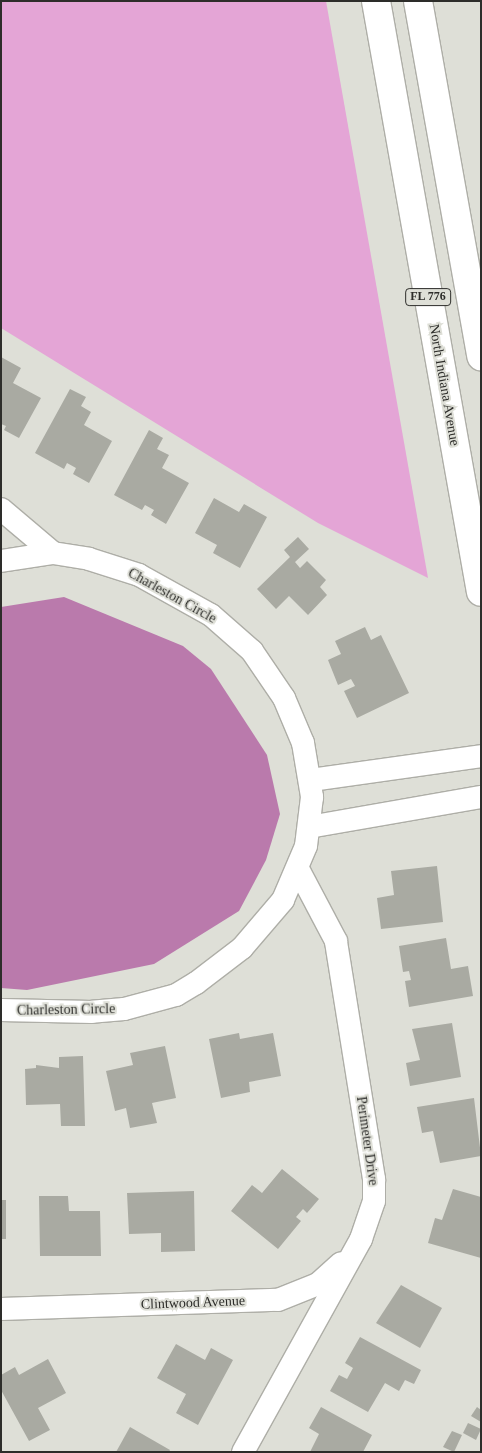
<!DOCTYPE html>
<html>
<head>
<meta charset="utf-8">
<style>
	body { margin:0 }
	#map { position:relative; width:482px; height:1453px; overflow:hidden; background:#dedfd7; font-family:"Times New Roman",serif }
	div>[style] { position:absolute }
	.green>* { inset:0; background:#e4a5d6 }
	.water>* { inset:0; background:#ba7aac }
	.building>* { inset:0; background:#a9aaa2 }
	.roads { filter:drop-shadow(1px 0 #aeaea7) drop-shadow(-1px 0 #aeaea7) drop-shadow(0 1px #aeaea7) drop-shadow(0 -1px #aeaea7) }
	.minor>* { height:22px; margin:-11px; padding:0 11px; transform-origin:11px; border-radius:11px; background:#fff }
	.major>* { height:28px; margin:-14px; padding:0 14px; transform-origin:14px; border-radius:14px; background:#fff }
	span { translate:-50% -50%; white-space:nowrap; text-align:center; line-height:1.15; -webkit-text-stroke:4px #dedfd7; paint-order:stroke }
	.shield-label span { padding:1px 4px; background:#dedfd7; border:1px solid; border-radius:4px; -webkit-text-stroke-width:0 }
	.shield-label { font-size:12px; color:#2d2d2a; font-weight:700 }
	.street-label { font-size:14px; color:#2d2d2a }
	.frame { position:absolute; inset:0; border:2px solid #2d2d2a; pointer-events:none }
</style>
</head>
<body>
<div id="map">
	<div class="green">
		<i style="clip-path:polygon(1px 1px,326px 1px,428px 578px,318px 523px,1px 328px)"></i>
	</div>
	<div class="water">
		<i style="clip-path:polygon(64px 597px,183px 646px,211px 669px,267px 755px,280px 814px,266px 860px,239px 911px,154px 964px,27px 990px,1px 988px,1px 607px)"></i>
	</div>
	<div class="building">
		<i style="clip-path:polygon(1px 357px,21px 368px,13px 383px,41px 398px,19px 438px,4px 430px,6px 426px,1px 424px)"></i>
		<i style="clip-path:polygon(70px 389px,86px 397px,81px 406px,91px 412px,84px 425px,112px 441px,89px 483px,73px 474px,76px 468px,67px 463px,64px 469px,35px 453px)"></i>
		<i style="clip-path:polygon(149px 430px,163px 438px,157px 449px,169px 455px,162px 468px,189px 483px,166px 524px,151px 515px,154px 510px,145px 505px,142px 510px,114px 495px)"></i>
		<i style="clip-path:polygon(214px 498px,239px 512px,244px 504px,267px 517px,240px 568px,213px 553px,217px 545px,195px 533px)"></i>
		<i style="clip-path:polygon(298px 537px,309px 549px,295px 562px,300px 568px,307px 561px,326px 580px,320px 587px,327px 595px,308px 615px,289px 596px,276px 609px,257px 589px,290px 557px,284px 550px)"></i>
		<i style="clip-path:polygon(365px 627px,371px 640px,381px 635px,409px 693px,357px 718px,344px 691px,355px 686px,351px 679px,338px 685px,328px 660px,341px 654px,335px 641px)"></i>
		<i style="clip-path:polygon(437px 866px,443px 922px,381px 929px,377px 898px,394px 895px,391px 871px)"></i>
		<i style="clip-path:polygon(446px 938px,451px 969px,468px 966px,473px 996px,409px 1007px,405px 981px,411px 980px,409px 971px,403px 972px,399px 946px)"></i>
		<i style="clip-path:polygon(452px 1023px,461px 1077px,410px 1086px,406px 1063px,420px 1060px,412px 1029px)"></i>
		<i style="clip-path:polygon(239px 1033px,240px 1039px,273px 1033px,281px 1076px,249px 1082px,250px 1092px,221px 1098px,209px 1039px)"></i>
		<i style="clip-path:polygon(165px 1046px,176px 1098px,152px 1103px,157px 1123px,130px 1128px,126px 1108px,115px 1111px,106px 1071px,133px 1065px,130px 1053px)"></i>
		<i style="clip-path:polygon(83px 1056px,85px 1126px,61px 1126px,60px 1104px,26px 1105px,25px 1069px,36px 1068px,36px 1065px,59px 1068px,59px 1057px)"></i>
		<i style="clip-path:polygon(474px 1098px,481px 1156px,440px 1163px,433px 1131px,422px 1133px,417px 1107px)"></i>
		<i style="clip-path:polygon(282px 1169px,319px 1199px,307px 1213px,303px 1209px,296px 1217px,301px 1221px,278px 1249px,231px 1211px,252px 1185px,262px 1193px)"></i>
		<i style="clip-path:polygon(453px 1189px,481px 1197px,481px 1258px,428px 1243px,435px 1218px,442px 1220px)"></i>
		<i style="clip-path:polygon(194px 1191px,195px 1251px,161px 1252px,161px 1233px,129px 1234px,127px 1193px)"></i>
		<i style="clip-path:polygon(39px 1196px,68px 1196px,69px 1211px,100px 1211px,101px 1256px,40px 1256px)"></i>
		<i style="clip-path:polygon(1px 1200px,6px 1200px,6px 1239px,1px 1239px)"></i>
		<i style="clip-path:polygon(401px 1285px,442px 1308px,420px 1348px,376px 1323px)"></i>
		<i style="clip-path:polygon(360px 1337px,421px 1370px,414px 1384px,405px 1380px,399px 1391px,385px 1383px,368px 1412px,330px 1391px,339px 1375px,347px 1379px,353px 1368px,345px 1363px)"></i>
		<i style="clip-path:polygon(176px 1344px,205px 1360px,211px 1348px,233px 1360px,198px 1425px,176px 1413px,186px 1394px,157px 1378px)"></i>
		<i style="clip-path:polygon(48px 1359px,66px 1393px,38px 1408px,50px 1430px,29px 1441px,1px 1390px,1px 1375px,15px 1367px,19px 1375px)"></i>
		<i style="clip-path:polygon(321px 1407px,372px 1435px,363px 1452px,310px 1452px,319px 1434px,309px 1428px)"></i>
		<i style="clip-path:polygon(477px 1407px,481px 1410px,481px 1422px,471px 1416px)"></i>
		<i style="clip-path:polygon(468px 1423px,481px 1429px,476px 1440px,463px 1433px)"></i>
		<i style="clip-path:polygon(130px 1427px,170px 1450px,169px 1452px,116px 1452px)"></i>
		<i style="clip-path:polygon(452px 1431px,462px 1435px,454px 1452px,443px 1447px)"></i>
	</div>
	<div class="roads">
		<div class="minor">
			<i style="left:1px;top:509px;width:68px;rotate:40.2deg"></i>
			<i style="left:1px;top:561px;width:53px;rotate:-8.7deg"></i>
			<i style="left:53px;top:553px;width:36px;rotate:9deg"></i>
			<i style="left:89px;top:559px;width:52px;rotate:17.7deg"></i>
			<i style="left:139px;top:575px;width:82px;rotate:29.1deg"></i>
			<i style="left:211px;top:615px;width:55px;rotate:41.3deg"></i>
			<i style="left:252px;top:651px;width:57px;rotate:55.8deg"></i>
			<i style="left:284px;top:698px;width:49px;rotate:67.1deg"></i>
			<i style="left:303px;top:743px;width:55px;rotate:80.5deg"></i>
			<i style="left:312px;top:797px;width:49px;rotate:97deg"></i>
			<i style="left:306px;top:846px;width:59px;rotate:113.1deg"></i>
			<i style="left:283px;top:900px;width:63px;rotate:130.5deg"></i>
			<i style="left:242px;top:948px;width:58px;rotate:142.7deg"></i>
			<i style="left:196px;top:983px;width:23px;rotate:149deg"></i>
			<i style="left:176px;top:995px;width:54px;rotate:164.9deg"></i>
			<i style="left:124px;top:1009px;width:32px;rotate:175deg"></i>
			<i style="left:92px;top:1012px;width:91px;rotate:-178.7deg"></i>
			<i style="left:311px;top:780px;width:172px;rotate:-8deg"></i>
			<i style="left:309px;top:827px;width:175px;rotate:-9.9deg"></i>
			<i style="left:1px;top:1309px;width:277px;rotate:-1.9deg"></i>
			<i style="left:278px;top:1300px;width:43px;rotate:-21.8deg"></i>
			<i style="left:318px;top:1284px;width:31px;rotate:-42deg"></i>
			<i style="left:243px;top:1452px;width:244px;rotate:-61deg"></i>
			<i style="left:361px;top:1239px;width:40px;rotate:-71.1deg"></i>
			<i style="left:374px;top:1201px;width:22px;rotate:-90deg"></i>
			<i style="left:374px;top:1179px;width:241px;rotate:-99.1deg"></i>
			<i style="left:336px;top:941px;width:81px;rotate:-117.8deg"></i>
		</div>
		<div class="major">
			<i style="left:376px;top:1px;width:600px;rotate:79.93deg"></i>
			<i style="left:418px;top:1px;width:361px;rotate:79.9deg"></i>
		</div>
	</div>
	<div class="shield-label">
		<span style="left:428px;top:297px">FL 776</span>
	</div>
	<div class="street-label">
		<span style="left:444px;top:385px;rotate:80deg">North Indiana Avenue</span>
		<span style="left:172px;top:596px;rotate:29deg">Charleston Circle</span>
		<span style="left:66px;top:1010px;rotate:-1deg">Charleston Circle</span>
		<span style="left:367px;top:1141px;rotate:82deg">Perimeter Drive</span>
		<span style="left:193px;top:1303px;rotate:-2deg">Clintwood Avenue</span>
	</div>
	<div class="frame"></div>
</div>
</body>
</html>
